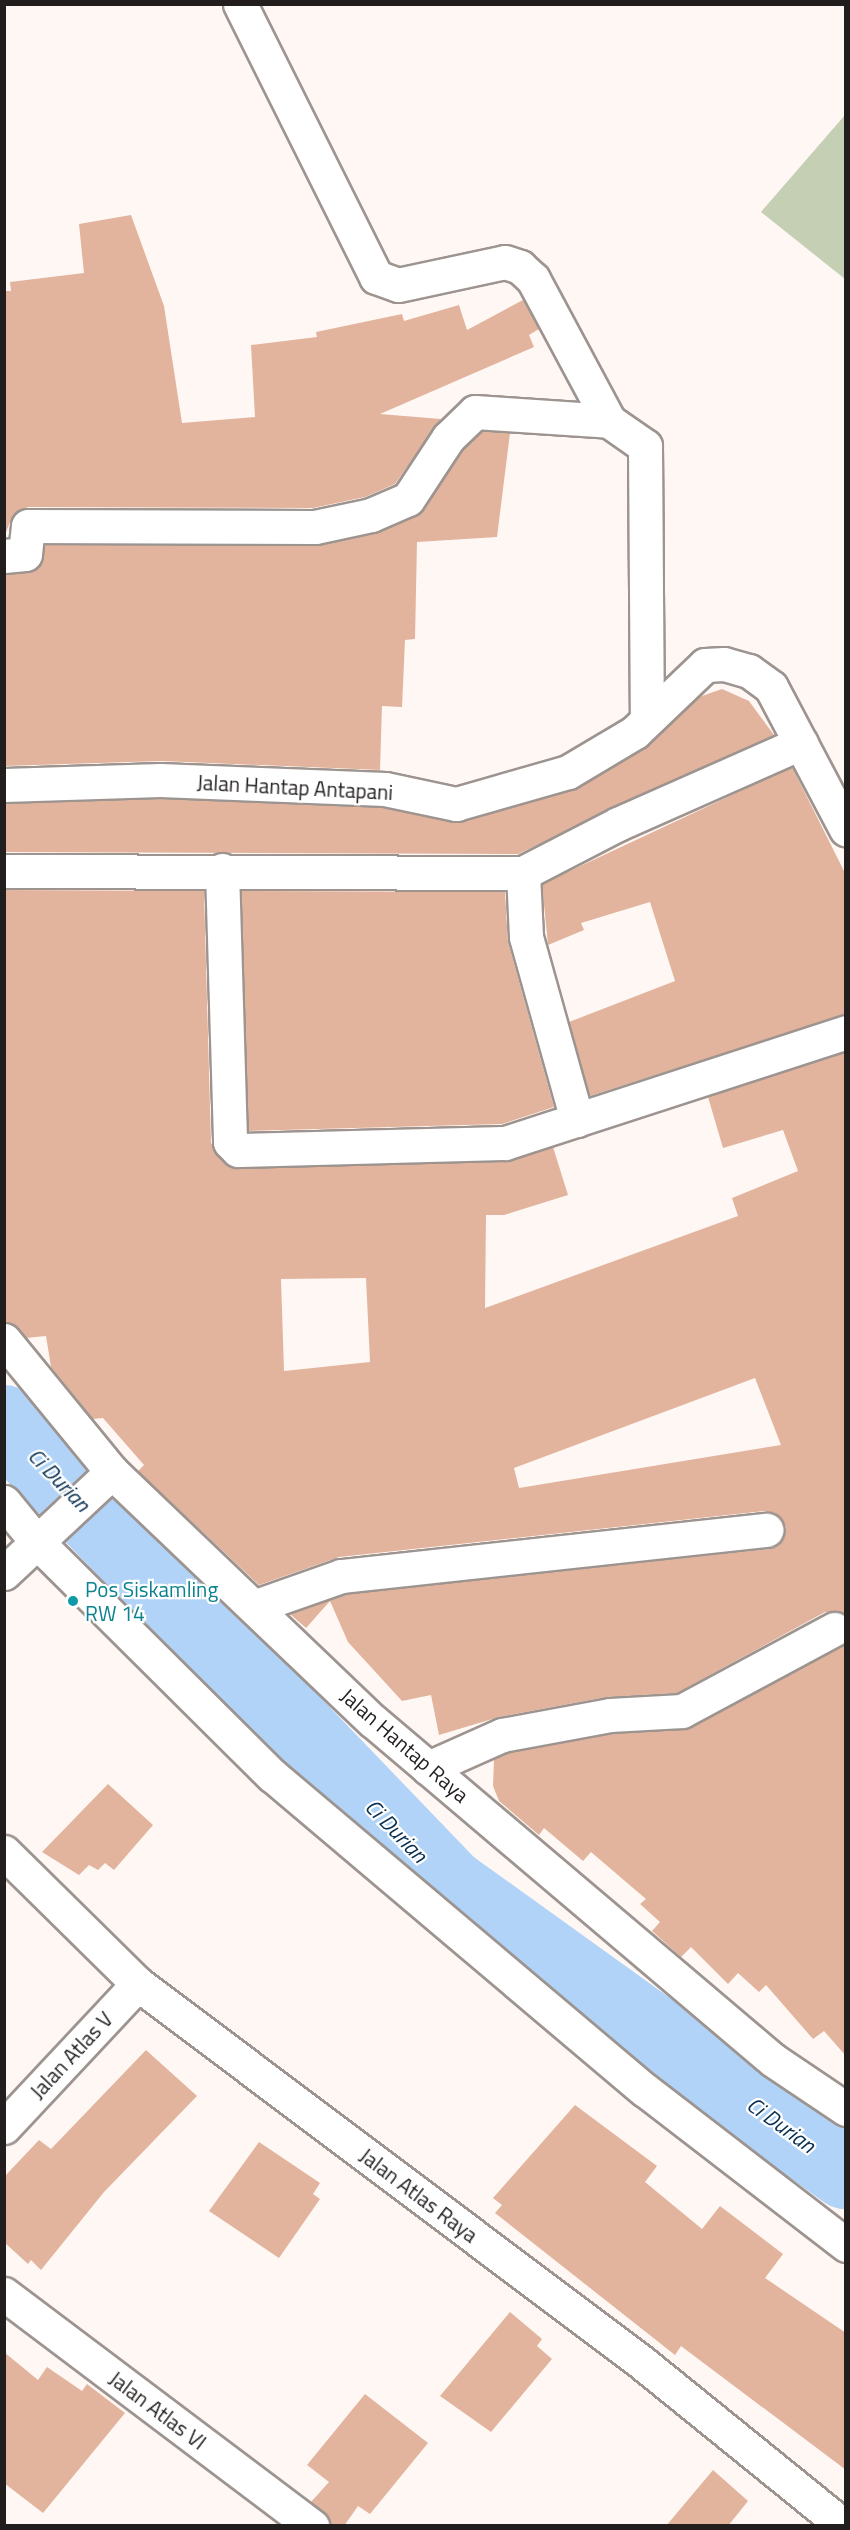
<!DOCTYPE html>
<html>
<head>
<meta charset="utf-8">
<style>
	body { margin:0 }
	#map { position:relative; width:850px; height:2530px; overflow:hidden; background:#fff7f4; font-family:"Titillium Web",sans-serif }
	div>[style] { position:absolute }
	.green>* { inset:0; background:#c4cfb3 }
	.river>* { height:76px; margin:-38px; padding:0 38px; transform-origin:38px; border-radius:38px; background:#b0d3f7 }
	.building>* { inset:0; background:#e2b49d }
	.roads { filter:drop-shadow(2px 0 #9d9490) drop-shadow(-2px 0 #9d9490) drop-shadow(0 2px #9d9490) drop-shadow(0 -2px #9d9490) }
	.minor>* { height:33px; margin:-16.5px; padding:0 16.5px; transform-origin:16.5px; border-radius:16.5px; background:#fff }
	.dots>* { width:16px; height:16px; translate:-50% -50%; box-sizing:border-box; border:3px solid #fff; border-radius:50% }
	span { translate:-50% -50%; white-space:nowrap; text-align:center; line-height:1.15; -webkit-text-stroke:4.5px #fff; paint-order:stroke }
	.street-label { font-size:21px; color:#211e1d }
	.culture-label { font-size:21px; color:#0d838f }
	.left { translate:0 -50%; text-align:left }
	.water-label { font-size:22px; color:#093052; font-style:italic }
	.frame { position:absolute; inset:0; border:6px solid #211e1d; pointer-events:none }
</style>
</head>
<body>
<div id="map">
	<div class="green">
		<i style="clip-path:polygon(845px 115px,845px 279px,761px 212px)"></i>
	</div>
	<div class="river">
		<i style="left:4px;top:1423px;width:642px;rotate:46.14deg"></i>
		<i style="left:449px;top:1886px;width:489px;rotate:35.7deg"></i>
	</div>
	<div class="building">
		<i style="clip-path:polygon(131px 215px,164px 306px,182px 423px,255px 417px,251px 345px,317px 337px,316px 332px,402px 314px,404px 321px,459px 305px,467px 330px,523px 300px,539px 329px,529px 335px,534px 347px,380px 414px,441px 419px,395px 484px,365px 497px,313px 508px,28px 507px,13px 515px,4px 537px,4px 291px,11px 291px,10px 282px,84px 273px,79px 224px)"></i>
		<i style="clip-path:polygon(482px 431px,510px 433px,497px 537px,417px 542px,415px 639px,405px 640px,402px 707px,382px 706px,380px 770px,161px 761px,4px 766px,4px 575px,35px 570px,45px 545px,315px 546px,375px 533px,423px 510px,463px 450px)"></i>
		<i style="clip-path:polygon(722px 689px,749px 701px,774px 735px,518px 854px,4px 852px,4px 804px,160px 799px,383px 808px,461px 822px,577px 788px,645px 748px,699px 697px)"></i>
		<i style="clip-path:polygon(792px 767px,846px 875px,846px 1014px,590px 1096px,569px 1022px,675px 981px,650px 902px,581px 923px,584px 930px,548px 945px,542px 884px)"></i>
		<i style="clip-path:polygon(evenodd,4px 890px,204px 891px,211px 1143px,231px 1167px,505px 1162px,553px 1147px,568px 1195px,504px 1215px,486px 1215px,485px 1308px,738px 1216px,732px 1198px,798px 1171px,783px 1130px,723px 1148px,708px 1097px,846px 1052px,846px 1615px,825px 1612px,677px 1693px,607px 1697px,499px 1717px,439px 1735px,431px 1695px,402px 1701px,348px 1642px,330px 1601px,306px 1628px,290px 1614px,345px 1594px,769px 1549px,784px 1538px,786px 1527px,775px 1513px,765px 1511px,339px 1557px,259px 1585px,138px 1471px,144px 1465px,103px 1418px,93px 1419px,51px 1367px,46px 1336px,26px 1338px,5px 1322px,4px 890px,366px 1278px,370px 1362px,284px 1371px,281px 1279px,366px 1278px,4px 890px,755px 1378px,781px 1445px,519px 1488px,514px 1468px,755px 1378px)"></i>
		<i style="clip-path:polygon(241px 891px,505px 892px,508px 942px,554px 1107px,502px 1124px,248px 1131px)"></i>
		<i style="clip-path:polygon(846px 1643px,846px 2056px,824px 2031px,813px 2039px,766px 1985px,759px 1992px,738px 1973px,728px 1984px,691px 1947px,681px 1957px,652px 1931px,660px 1922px,640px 1904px,646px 1899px,591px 1852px,583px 1861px,544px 1828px,539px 1835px,499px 1801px,493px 1786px,494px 1759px,508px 1753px,612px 1734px,690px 1728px)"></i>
		<i style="clip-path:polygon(108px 1784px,153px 1825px,114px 1870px,105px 1863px,98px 1870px,89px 1865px,79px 1875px,42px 1852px)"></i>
		<i style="clip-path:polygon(146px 2050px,197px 2096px,104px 2192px,41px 2270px,31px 2260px,28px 2264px,4px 2242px,4px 2177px,39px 2140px,51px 2149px)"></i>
		<i style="clip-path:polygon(575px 2105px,657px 2166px,645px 2182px,702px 2229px,720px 2206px,783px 2254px,765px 2278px,846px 2333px,846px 2470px,681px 2346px,675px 2355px,495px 2213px,502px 2205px,493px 2198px)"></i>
		<i style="clip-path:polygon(259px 2142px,320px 2183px,313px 2194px,320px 2199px,279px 2258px,209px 2211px)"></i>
		<i style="clip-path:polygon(510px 2312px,542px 2339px,537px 2346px,552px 2359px,491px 2432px,440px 2396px)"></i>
		<i style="clip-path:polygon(4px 2352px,38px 2380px,47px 2367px,82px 2391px,87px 2384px,125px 2413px,43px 2513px,4px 2483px)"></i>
		<i style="clip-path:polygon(365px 2394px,428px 2443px,370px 2514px,358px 2506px,344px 2526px,330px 2526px,311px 2502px,329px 2482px,307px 2465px)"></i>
		<i style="clip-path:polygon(713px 2470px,748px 2501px,728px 2526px,666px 2526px)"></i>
	</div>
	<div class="roads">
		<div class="minor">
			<i style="left:240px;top:4px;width:305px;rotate:63.5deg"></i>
			<i style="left:376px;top:277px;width:23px;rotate:20deg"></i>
			<i style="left:398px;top:285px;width:109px;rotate:-12.1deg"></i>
			<i style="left:505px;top:262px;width:16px;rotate:18deg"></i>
			<i style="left:520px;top:267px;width:18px;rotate:43deg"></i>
			<i style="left:533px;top:279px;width:161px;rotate:61.8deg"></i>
			<i style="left:4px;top:556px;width:21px;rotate:-5deg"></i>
			<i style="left:25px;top:554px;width:28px;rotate:-84deg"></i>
			<i style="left:28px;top:526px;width:287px;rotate:0.2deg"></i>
			<i style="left:315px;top:527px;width:57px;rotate:-12.1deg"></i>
			<i style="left:371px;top:515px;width:40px;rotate:-23.4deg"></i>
			<i style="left:408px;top:499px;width:73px;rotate:-56.7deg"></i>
			<i style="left:448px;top:438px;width:37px;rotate:-44deg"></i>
			<i style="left:475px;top:412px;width:134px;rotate:3.8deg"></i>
			<i style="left:609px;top:421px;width:44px;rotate:34.8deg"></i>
			<i style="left:645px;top:446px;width:270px;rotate:89.6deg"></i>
			<i style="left:4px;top:785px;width:156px;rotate:-1.8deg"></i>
			<i style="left:160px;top:780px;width:225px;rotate:2.3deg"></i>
			<i style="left:385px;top:789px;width:73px;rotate:11.9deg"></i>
			<i style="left:456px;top:804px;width:116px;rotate:-15.9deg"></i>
			<i style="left:568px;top:772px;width:78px;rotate:-30.8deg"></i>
			<i style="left:635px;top:732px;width:97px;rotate:-43.7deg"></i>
			<i style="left:705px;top:665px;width:19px;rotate:-3deg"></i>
			<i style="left:724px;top:664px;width:26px;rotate:16deg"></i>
			<i style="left:749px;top:671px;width:27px;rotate:36deg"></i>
			<i style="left:771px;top:687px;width:161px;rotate:62.2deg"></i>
			<i style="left:222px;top:870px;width:272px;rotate:88.3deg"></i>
			<i style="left:230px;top:1142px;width:11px;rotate:45deg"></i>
			<i style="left:238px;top:1150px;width:267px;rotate:-1.5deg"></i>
			<i style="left:505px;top:1143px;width:359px;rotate:-18deg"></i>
			<i style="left:4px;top:871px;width:519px;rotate:0.22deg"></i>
			<i style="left:523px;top:873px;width:107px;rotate:-27.3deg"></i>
			<i style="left:618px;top:824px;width:200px;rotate:-23.9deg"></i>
			<i style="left:523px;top:873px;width:64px;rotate:87.3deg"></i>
			<i style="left:526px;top:937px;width:190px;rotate:74.4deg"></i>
			<i style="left:4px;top:1340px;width:171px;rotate:50.7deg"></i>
			<i style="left:112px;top:1472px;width:361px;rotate:43.7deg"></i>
			<i style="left:373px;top:1721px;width:524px;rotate:40.28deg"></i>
			<i style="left:773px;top:2060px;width:88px;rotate:33.9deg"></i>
			<i style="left:4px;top:1502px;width:52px;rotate:50.5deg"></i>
			<i style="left:37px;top:1542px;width:332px;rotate:44.8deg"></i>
			<i style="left:273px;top:1776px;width:487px;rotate:40.2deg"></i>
			<i style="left:645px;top:2090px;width:254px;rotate:37.6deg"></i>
			<i style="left:4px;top:1573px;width:148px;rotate:-43.1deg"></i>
			<i style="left:256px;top:1606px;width:90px;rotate:-19.4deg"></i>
			<i style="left:341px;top:1576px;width:428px;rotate:-6.2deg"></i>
			<i style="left:428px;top:1768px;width:81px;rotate:-24deg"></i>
			<i style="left:502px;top:1735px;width:110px;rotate:-10.5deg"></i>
			<i style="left:610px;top:1715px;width:72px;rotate:-3.2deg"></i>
			<i style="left:682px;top:1711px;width:173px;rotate:-28.3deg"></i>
			<i style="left:4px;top:1852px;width:188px;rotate:44.6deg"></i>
			<i style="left:138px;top:1984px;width:628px;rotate:36.91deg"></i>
			<i style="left:640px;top:2361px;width:262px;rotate:39deg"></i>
			<i style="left:4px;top:2127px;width:196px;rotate:-46.9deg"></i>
			<i style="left:4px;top:2294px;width:386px;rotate:37deg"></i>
		</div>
	</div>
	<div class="dots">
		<i style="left:73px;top:1601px;background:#0f9aa8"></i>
	</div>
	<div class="street-label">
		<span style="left:295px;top:787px;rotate:3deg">Jalan Hantap Antapani</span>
		<span style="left:405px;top:1745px;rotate:41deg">Jalan Hantap Raya</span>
		<span style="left:71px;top:2055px;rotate:-47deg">Jalan Atlas V</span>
		<span style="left:419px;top:2195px;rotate:37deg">Jalan Atlas Raya</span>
		<span style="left:158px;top:2410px;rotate:37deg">Jalan Atlas VI</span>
	</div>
	<div class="culture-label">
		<span class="left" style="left:85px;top:1601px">Pos Siskamling<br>RW 14</span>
	</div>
	<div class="water-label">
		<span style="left:59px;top:1480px;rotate:46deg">Ci Durian</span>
		<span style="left:396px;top:1831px;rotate:46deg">Ci Durian</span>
		<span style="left:781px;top:2125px;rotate:36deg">Ci Durian</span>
	</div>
	<div class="frame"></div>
</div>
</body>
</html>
